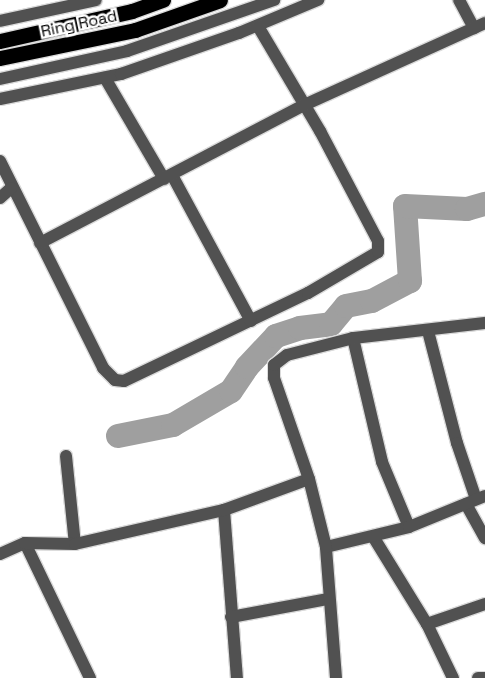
<!DOCTYPE html>
<html>
<head>
<meta charset="utf-8">
<style>
	body { margin:0 }
	#map { position:relative; width:485px; height:678px; overflow:hidden; background:#fff; font-family:"Space Grotesk",sans-serif }
	div>[style] { position:absolute }
	.river>* { height:24px; margin:-12px; padding:0 12px; transform-origin:12px; border-radius:12px; background:#9f9f9f }
	.roads { filter:drop-shadow(1px 0 #dbdbdb) drop-shadow(-1px 0 #dbdbdb) drop-shadow(0 1px #dbdbdb) drop-shadow(0 -1px #dbdbdb) }
	.minor>* { height:12px; margin:-6px; padding:0 6px; transform-origin:6px; border-radius:6px; background:#515151 }
	.highway>* { height:15px; margin:-7.5px; padding:0 7.5px; transform-origin:7.5px; border-radius:7.5px; background:#000 }
	span { translate:-50% -50%; white-space:nowrap; text-align:center; line-height:1.15; -webkit-text-stroke:5px #fff; paint-order:stroke }
	.street-label { font-size:16px; color:#000 }
</style>
</head>
<body>
<div id="map">
	<div class="river">
		<i style="left:118px;top:436px;width:56px;rotate:-11.3deg"></i>
		<i style="left:173px;top:425px;width:67px;rotate:-30.4deg"></i>
		<i style="left:231px;top:391px;width:29px;rotate:-56deg"></i>
		<i style="left:247px;top:367px;width:42px;rotate:-46.9deg"></i>
		<i style="left:276px;top:336px;width:25px;rotate:-18deg"></i>
		<i style="left:300px;top:328px;width:31px;rotate:-7deg"></i>
		<i style="left:331px;top:324px;width:23px;rotate:-50deg"></i>
		<i style="left:346px;top:306px;width:26px;rotate:-11deg"></i>
		<i style="left:372px;top:301px;width:43px;rotate:-27.8deg"></i>
		<i style="left:410px;top:281px;width:75px;rotate:-93.8deg"></i>
		<i style="left:405px;top:206px;width:62px;rotate:2.8deg"></i>
		<i style="left:467px;top:209px;width:19px;rotate:-16deg"></i>
	</div>
	<div class="roads">
		<div class="minor">
			<i style="left:459px;top:0;width:32px;rotate:62deg"></i>
			<i style="left:0;top:21px;width:98px;rotate:-12.3deg"></i>
			<i style="left:105px;top:78px;width:117px;rotate:59.7deg"></i>
			<i style="left:0;top:79px;width:130px;rotate:-12.4deg"></i>
			<i style="left:127px;top:51px;width:156px;rotate:-19.1deg"></i>
			<i style="left:0;top:99px;width:124px;rotate:-11.7deg"></i>
			<i style="left:121px;top:74px;width:125px;rotate:-19.2deg"></i>
			<i style="left:239px;top:33px;width:86px;rotate:-22.7deg"></i>
			<i style="left:0;top:161px;width:231px;rotate:63.5deg"></i>
			<i style="left:103px;top:368px;width:17px;rotate:45deg"></i>
			<i style="left:115px;top:380px;width:9px;rotate:6deg"></i>
			<i style="left:124px;top:381px;width:204px;rotate:-25.6deg"></i>
			<i style="left:308px;top:293px;width:81px;rotate:-30.4deg"></i>
			<i style="left:378px;top:252px;width:11px;rotate:-90deg"></i>
			<i style="left:378px;top:241px;width:124px;rotate:-117.8deg"></i>
			<i style="left:320px;top:131px;width:122px;rotate:-120.6deg"></i>
			<i style="left:172px;top:175px;width:166px;rotate:61.6deg"></i>
			<i style="left:0;top:198px;width:15px;rotate:-42deg"></i>
			<i style="left:40px;top:243px;width:296px;rotate:-27.6deg"></i>
			<i style="left:302px;top:106px;width:201px;rotate:-24.4deg"></i>
			<i style="left:428px;top:331px;width:116px;rotate:75.5deg"></i>
			<i style="left:457px;top:443px;width:59px;rotate:71.3deg"></i>
			<i style="left:353px;top:338px;width:127px;rotate:76.8deg"></i>
			<i style="left:382px;top:462px;width:70px;rotate:67.4deg"></i>
			<i style="left:66px;top:456px;width:88px;rotate:84.2deg"></i>
			<i style="left:466px;top:504px;width:39px;rotate:61deg"></i>
			<i style="left:224px;top:510px;width:169px;rotate:85.6deg"></i>
			<i style="left:374px;top:538px;width:101px;rotate:58.4deg"></i>
			<i style="left:427px;top:624px;width:60px;rotate:64.3deg"></i>
			<i style="left:25px;top:543px;width:150px;rotate:64.3deg"></i>
			<i style="left:326px;top:547px;width:85px;rotate:-13.5deg"></i>
			<i style="left:409px;top:527px;width:82px;rotate:-22.2deg"></i>
			<i style="left:0;top:554px;width:27px;rotate:-24deg"></i>
			<i style="left:25px;top:543px;width:50px;rotate:1.1deg"></i>
			<i style="left:75px;top:544px;width:153px;rotate:-12.9deg"></i>
			<i style="left:224px;top:510px;width:90px;rotate:-20deg"></i>
			<i style="left:231px;top:617px;width:99px;rotate:-10.5deg"></i>
			<i style="left:427px;top:624px;width:61px;rotate:-19deg"></i>
			<i style="left:336px;top:678px;width:131px;rotate:-94.4deg"></i>
			<i style="left:326px;top:547px;width:70px;rotate:-104deg"></i>
			<i style="left:309px;top:479px;width:107px;rotate:-109.1deg"></i>
			<i style="left:274px;top:378px;width:13px;rotate:-90deg"></i>
			<i style="left:274px;top:365px;width:16px;rotate:-38deg"></i>
			<i style="left:287px;top:355px;width:68px;rotate:-14.4deg"></i>
			<i style="left:353px;top:338px;width:133px;rotate:-6.5deg"></i>
			<i style="left:478px;top:678px;width:7px"></i>
		</div>
		<div class="highway">
			<i style="left:0;top:41px;width:135px;rotate:-12.8deg"></i>
			<i style="left:132px;top:11px;width:33px;rotate:-20deg"></i>
			<i style="left:0;top:58px;width:138px;rotate:-11.7deg"></i>
			<i style="left:135px;top:30px;width:90px;rotate:-19.4deg"></i>
		</div>
	</div>
	<div class="street-label">
		<span style="left:79px;top:24px;rotate:-12deg">Ring Road</span>
	</div>
</div>
</body>
</html>
